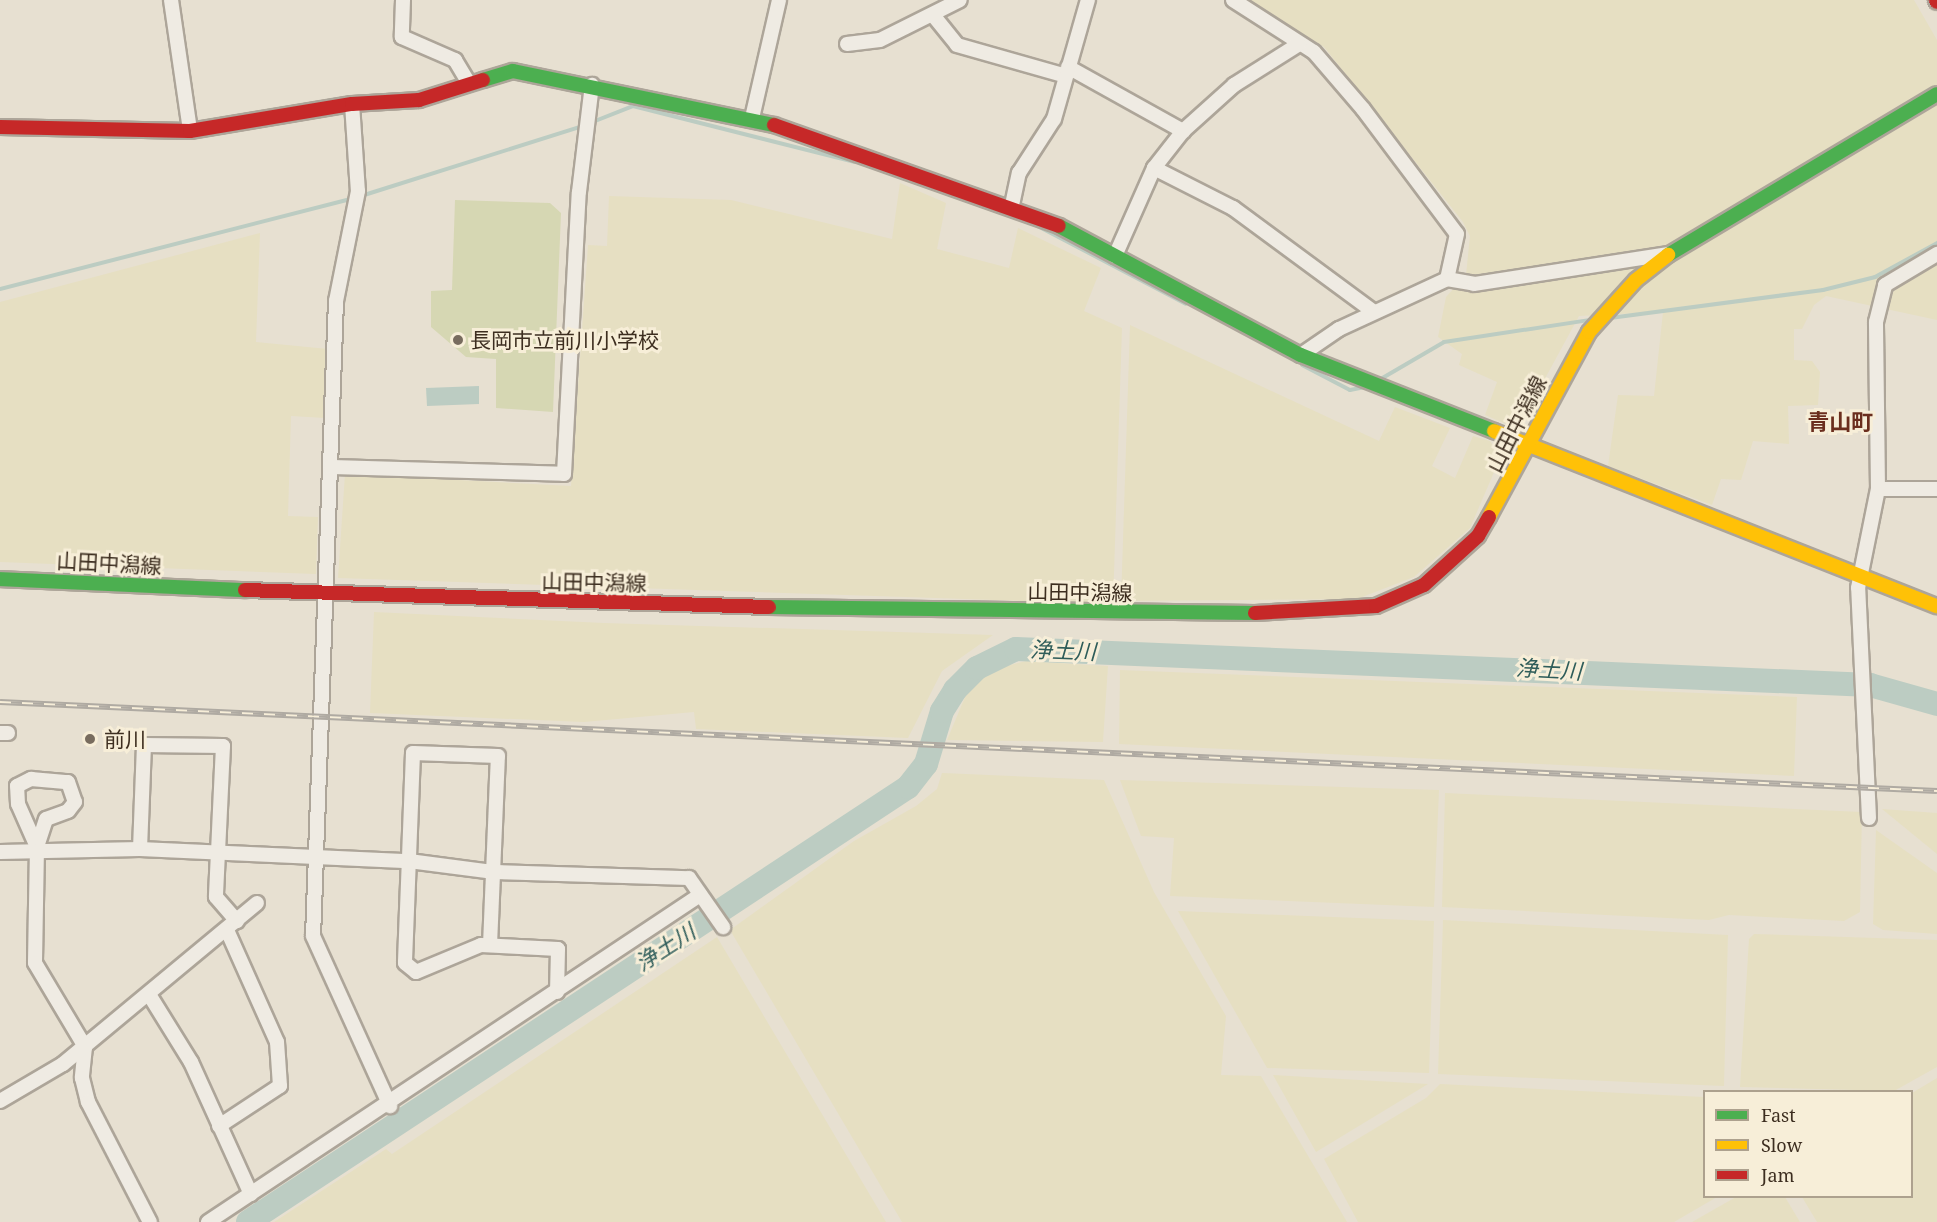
<!DOCTYPE html>
<html>
<head>
<meta charset="utf-8">
<style>
	body { margin:0 }
	#map { position:relative; width:1937px; height:1222px; overflow:hidden; background:#e7e0d1; font-family:"Noto Serif","Noto Sans JP",serif }
	div>[style] { position:absolute }
	.farmland>* { inset:0; background:#e6dfc2 }
	.green>* { inset:0; background:#d6d7b3 }
	.water>* { inset:0; background:#bcccc2 }
	.stream>* { height:4px; margin:-2px; padding:0 2px; transform-origin:2px; border-radius:2px; background:#bcccc2 }
	.river>* { height:24px; margin:-12px; padding:0 12px; transform-origin:12px; border-radius:12px; background:#bcccc2 }
	.roads { filter:drop-shadow(2px 0 #ada599) drop-shadow(-2px 0 #ada599) drop-shadow(0 2px #ada599) drop-shadow(0 -2px #ada599) }
	.street>* { height:14px; margin:-7px; padding:0 7px; transform-origin:7px; border-radius:7px; background:#efebe3 }
	.fast>* { height:14px; margin:-7px; padding:0 7px; transform-origin:7px; border-radius:7px; background:#4caf50 }
	.slow>* { height:14px; margin:-7px; padding:0 7px; transform-origin:7px; border-radius:7px; background:#ffc107 }
	.jam>* { height:14px; margin:-7px; padding:0 7px; transform-origin:7px; border-radius:7px; background:#c62828 }
	.rail>* { height:6px; margin-top:-3px; transform-origin:0; background:repeating-linear-gradient(90deg,#f7eed8 0 11px,#afaaa2 0 22px); box-sizing:border-box; border-block:2px solid #afaaa2 }
	.dots>* { width:16px; height:16px; translate:-50% -50%; box-sizing:border-box; border:3px solid #f7eed8; border-radius:50% }
	span { translate:-50% -50%; white-space:nowrap; text-align:center; line-height:1.15; -webkit-text-stroke:6px #f7eed8; paint-order:stroke }
	.poi-label { font-size:21px; color:#3d2e20 }
	.left { translate:0 -50%; text-align:left }
	.street-label { font-size:21px; color:#3d2e20 }
	.neighbourhood-label { font-size:22px; color:#6b2e1e; font-weight:700 }
	.water-label { font-size:22px; color:#2f5d5a; font-style:italic }
	.legend { position:absolute; left:1703px; top:1090px; width:210px; height:108px; box-sizing:border-box; background:#f7eed8; border:2px solid #ada18e; margin:0; padding:8px 10px; list-style:none; font-size:18px; color:#3d2e20 }
	.legend li { display:flex; align-items:center; gap:12px; height:30px }
	.legend b { width:30px; border:2px solid #ada18e }
</style>
</head>
<body>
<div id="map">
	<div class="farmland">
		<i style="clip-path:polygon(1247px 0,1914px 0,1937px 40px,1937px 320px,1826px 296px,1814px 305px,1802px 329px,1794px 329px,1794px 360px,1812px 361px,1820px 372px,1818px 405px,1788px 406px,1789px 444px,1753px 441px,1741px 480px,1721px 479px,1712px 505px,1608px 466px,1618px 395px,1654px 396px,1663px 312px,1579px 316px,1529px 408px,1506px 424px,1485px 415px,1497px 382px,1459px 365px,1462px 354px,1438px 337px,1446px 297px,1466px 275px,1470px 236px,1463px 222px,1324px 47px)"></i>
		<i style="clip-path:polygon(900px 183px,946px 203px,937px 249px,1009px 268px,1018px 228px,1101px 268px,1084px 311px,1122px 328px,1113px 604px,338px 578px,345px 474px,571px 486px,588px 245px,607px 246px,609px 196px,731px 200px,892px 239px)"></i>
		<i style="clip-path:polygon(260px 233px,256px 342px,328px 349px,325px 418px,291px 416px,288px 516px,318px 517px,316px 574px,0 562px,0 302px)"></i>
		<i style="clip-path:polygon(1130px 325px,1379px 441px,1395px 407px,1450px 428px,1432px 466px,1455px 478px,1473px 436px,1490px 441px,1501px 456px,1470px 528px,1414px 577px,1357px 599px,1121px 601px)"></i>
		<i style="clip-path:polygon(374px 612px,604px 623px,993px 635px,942px 671px,908px 738px,696px 729px,694px 712px,584px 722px,370px 713px)"></i>
		<i style="clip-path:polygon(1026px 661px,1108px 666px,1103px 742px,947px 740px,968px 690px,995px 669px)"></i>
		<i style="clip-path:polygon(1120px 670px,1797px 697px,1794px 776px,1119px 744px)"></i>
		<i style="clip-path:polygon(942px 773px,1104px 780px,1154px 892px,1226px 1016px,1221px 1075px,1261px 1076px,1347px 1222px,902px 1222px,730px 930px,854px 841px,916px 806px,937px 789px)"></i>
		<i style="clip-path:polygon(1120px 780px,1439px 790px,1434px 907px,1170px 896px,1174px 838px,1141px 836px)"></i>
		<i style="clip-path:polygon(1445px 793px,1862px 812px,1860px 912px,1844px 921px,1729px 915px,1709px 920px,1442px 907px)"></i>
		<i style="clip-path:polygon(1882px 809px,1937px 813px,1937px 854px)"></i>
		<i style="clip-path:polygon(1876px 830px,1937px 873px,1937px 934px,1883px 930px,1873px 924px)"></i>
		<i style="clip-path:polygon(1178px 911px,1434px 921px,1429px 1073px,1267px 1068px)"></i>
		<i style="clip-path:polygon(1443px 920px,1728px 935px,1724px 1086px,1438px 1074px)"></i>
		<i style="clip-path:polygon(1754px 934px,1937px 940px,1937px 1067px,1894px 1091px,1740px 1087px,1749px 939px)"></i>
		<i style="clip-path:polygon(717px 937px,886px 1222px,274px 1222px,386px 1149px,392px 1154px)"></i>
		<i style="clip-path:polygon(1273px 1075px,1428px 1084px,1316px 1152px)"></i>
		<i style="clip-path:polygon(1937px 1078px,1937px 1222px,1817px 1222px,1802px 1197px,1912px 1196px,1912px 1093px)"></i>
		<i style="clip-path:polygon(1440px 1084px,1704px 1097px,1704px 1196px,1717px 1197px,1674px 1222px,1358px 1222px,1324px 1159px,1426px 1098px)"></i>
		<i style="clip-path:polygon(1736px 1197px,1785px 1197px,1800px 1222px,1692px 1222px)"></i>
	</div>
	<div class="green">
		<i style="clip-path:polygon(455px 200px,550px 203px,561px 213px,553px 412px,496px 408px,496px 359px,466px 357px,431px 327px,431px 291px,452px 290px)"></i>
	</div>
	<div class="water">
		<i style="clip-path:polygon(479px 386px,479px 404px,427px 406px,426px 388px)"></i>
	</div>
	<div class="stream">
		<i style="left:590px;top:123px;width:46px;rotate:-21.6deg"></i>
		<i style="left:633px;top:106px;width:228px;rotate:14.2deg"></i>
		<i style="left:361px;top:196px;width:233px;rotate:-17.5deg"></i>
		<i style="left:1028px;top:221px;width:178px;rotate:27.7deg"></i>
		<i style="left:0;top:289px;width:366px;rotate:-14.4deg"></i>
		<i style="left:1610px;top:318px;width:215px;rotate:-7.5deg"></i>
		<i style="left:1823px;top:290px;width:54px;rotate:-14deg"></i>
		<i style="left:1875px;top:277px;width:71px;rotate:-28.7deg"></i>
		<i style="left:1302px;top:365px;width:54px;rotate:27.5deg"></i>
		<i style="left:1350px;top:390px;width:15px;rotate:-11deg"></i>
		<i style="left:1379px;top:380px;width:75px;rotate:-30.3deg"></i>
		<i style="left:1444px;top:342px;width:148px;rotate:-8.6deg"></i>
	</div>
	<div class="river">
		<i style="left:248px;top:1222px;width:790px;rotate:-33.39deg"></i>
		<i style="left:908px;top:787px;width:29px;rotate:-52deg"></i>
		<i style="left:926px;top:764px;width:55px;rotate:-73.2deg"></i>
		<i style="left:942px;top:711px;width:25px;rotate:-58deg"></i>
		<i style="left:955px;top:690px;width:31px;rotate:-45deg"></i>
		<i style="left:977px;top:668px;width:43px;rotate:-26deg"></i>
		<i style="left:1016px;top:649px;width:855px;rotate:2.41deg"></i>
		<i style="left:1870px;top:685px;width:70px;rotate:15.8deg"></i>
	</div>
	<div class="roads">
		<div class="street">
			<i style="left:171px;top:0;width:132px;rotate:81.7deg"></i>
			<i style="left:403px;top:0;width:37px;rotate:92deg"></i>
			<i style="left:402px;top:37px;width:58px;rotate:23.5deg"></i>
			<i style="left:455px;top:60px;width:26px;rotate:59deg"></i>
			<i style="left:1233px;top:0;width:96px;rotate:32.7deg"></i>
			<i style="left:1314px;top:52px;width:75px;rotate:49.3deg"></i>
			<i style="left:1363px;top:109px;width:156px;rotate:53.1deg"></i>
			<i style="left:1457px;top:234px;width:46px;rotate:102.5deg"></i>
			<i style="left:933px;top:15px;width:38px;rotate:51deg"></i>
			<i style="left:957px;top:45px;width:110px;rotate:15.8deg"></i>
			<i style="left:847px;top:44px;width:33px;rotate:-7deg"></i>
			<i style="left:880px;top:40px;width:89px;rotate:-26.6deg"></i>
			<i style="left:1068px;top:67px;width:132px;rotate:29.1deg"></i>
			<i style="left:352px;top:104px;width:87px;rotate:86.1deg"></i>
			<i style="left:358px;top:191px;width:112px;rotate:101.3deg"></i>
			<i style="left:336px;top:301px;width:635px;rotate:92.07deg"></i>
			<i style="left:313px;top:936px;width:187px;rotate:65.6deg"></i>
			<i style="left:752px;top:118px;width:121px;rotate:-77.1deg"></i>
			<i style="left:1154px;top:168px;width:89px;rotate:26.9deg"></i>
			<i style="left:1233px;top:208px;width:175px;rotate:36.4deg"></i>
			<i style="left:1012px;top:205px;width:33px;rotate:-78deg"></i>
			<i style="left:1019px;top:173px;width:64px;rotate:-57.1deg"></i>
			<i style="left:1054px;top:119px;width:124px;rotate:-74.1deg"></i>
			<i style="left:1115px;top:256px;width:96px;rotate:-66.1deg"></i>
			<i style="left:1154px;top:168px;width:47px;rotate:-51.9deg"></i>
			<i style="left:1183px;top:131px;width:69px;rotate:-42deg"></i>
			<i style="left:1234px;top:85px;width:77px;rotate:-32.2deg"></i>
			<i style="left:1301px;top:355px;width:46px;rotate:-34.4deg"></i>
			<i style="left:1339px;top:329px;width:119px;rotate:-24.8deg"></i>
			<i style="left:1447px;top:279px;width:27px;rotate:10deg"></i>
			<i style="left:1474px;top:284px;width:195px;rotate:-8.8deg"></i>
			<i style="left:331px;top:467px;width:233px;rotate:1.7deg"></i>
			<i style="left:564px;top:474px;width:282px;rotate:-87deg"></i>
			<i style="left:579px;top:192px;width:108px;rotate:-83.1deg"></i>
			<i style="left:1878px;top:489px;width:59px"></i>
			<i style="left:0;top:733px;width:8px"></i>
			<i style="left:1869px;top:818px;width:230px;rotate:-92.7deg"></i>
			<i style="left:1858px;top:588px;width:101px;rotate:-78.6deg"></i>
			<i style="left:1878px;top:489px;width:167px;rotate:-90.7deg"></i>
			<i style="left:1876px;top:322px;width:38px;rotate:-76deg"></i>
			<i style="left:1885px;top:285px;width:61px;rotate:-30.8deg"></i>
			<i style="left:37px;top:847px;width:47px;rotate:-113.8deg"></i>
			<i style="left:18px;top:804px;width:18px;rotate:-93deg"></i>
			<i style="left:17px;top:786px;width:16px;rotate:-27deg"></i>
			<i style="left:31px;top:779px;width:37px;rotate:5deg"></i>
			<i style="left:68px;top:782px;width:21px;rotate:71deg"></i>
			<i style="left:75px;top:802px;width:11px;rotate:128deg"></i>
			<i style="left:68px;top:811px;width:23px;rotate:160deg"></i>
			<i style="left:46px;top:819px;width:29px;rotate:108deg"></i>
			<i style="left:37px;top:847px;width:116px;rotate:91deg"></i>
			<i style="left:35px;top:963px;width:98px;rotate:59.2deg"></i>
			<i style="left:85px;top:1047px;width:31px;rotate:96deg"></i>
			<i style="left:82px;top:1078px;width:25px;rotate:76deg"></i>
			<i style="left:88px;top:1102px;width:135px;rotate:62.7deg"></i>
			<i style="left:140px;top:849px;width:104px;rotate:-87.8deg"></i>
			<i style="left:144px;top:745px;width:79px;rotate:0.7deg"></i>
			<i style="left:223px;top:746px;width:151px;rotate:92.7deg"></i>
			<i style="left:216px;top:897px;width:32px;rotate:49deg"></i>
			<i style="left:0;top:852px;width:140px;rotate:-1.2deg"></i>
			<i style="left:140px;top:849px;width:269px;rotate:2.6deg"></i>
			<i style="left:409px;top:861px;width:86px;rotate:7.4deg"></i>
			<i style="left:494px;top:872px;width:195px;rotate:1.8deg"></i>
			<i style="left:689px;top:878px;width:60px;rotate:55.2deg"></i>
			<i style="left:490px;top:945px;width:189px;rotate:-87.6deg"></i>
			<i style="left:498px;top:756px;width:85px;rotate:-178deg"></i>
			<i style="left:413px;top:753px;width:210px;rotate:92.2deg"></i>
			<i style="left:405px;top:963px;width:14px;rotate:39deg"></i>
			<i style="left:416px;top:972px;width:70px;rotate:-22.6deg"></i>
			<i style="left:481px;top:945px;width:77px;rotate:3deg"></i>
			<i style="left:558px;top:949px;width:43px;rotate:91.3deg"></i>
			<i style="left:150px;top:996px;width:78px;rotate:58.2deg"></i>
			<i style="left:191px;top:1062px;width:145px;rotate:65.6deg"></i>
			<i style="left:0;top:1101px;width:73px;rotate:-30.4deg"></i>
			<i style="left:63px;top:1064px;width:252px;rotate:-39.7deg"></i>
			<i style="left:219px;top:1126px;width:73px;rotate:-33.3deg"></i>
			<i style="left:280px;top:1086px;width:44px;rotate:-93.9deg"></i>
			<i style="left:277px;top:1042px;width:123px;rotate:-114.1deg"></i>
			<i style="left:208px;top:1222px;width:591px;rotate:-33.61deg"></i>
		</div>
		<div class="fast">
			<i style="left:483px;top:80px;width:31px;rotate:-17deg"></i>
			<i style="left:513px;top:71px;width:267px;rotate:11.7deg"></i>
			<i style="left:1059px;top:226px;width:274px;rotate:28.1deg"></i>
			<i style="left:1301px;top:355px;width:207px;rotate:21.5deg"></i>
			<i style="left:1668px;top:255px;width:313px;rotate:-30.9deg"></i>
			<i style="left:0;top:579px;width:245px;rotate:2.6deg"></i>
			<i style="left:769px;top:607px;width:486px;rotate:0.7deg"></i>
		</div>
		<div class="slow">
			<i style="left:1494px;top:431px;width:476px;rotate:21.6deg"></i>
			<i style="left:1489px;top:517px;width:210px;rotate:-61.6deg"></i>
			<i style="left:1589px;top:332px;width:70px;rotate:-47.9deg"></i>
			<i style="left:1636px;top:280px;width:41px;rotate:-38deg"></i>
		</div>
		<div class="jam">
			<i style="left:1936px;top:0;width:2px;rotate:63deg"></i>
			<i style="left:774px;top:125px;width:302px;rotate:19.5deg"></i>
			<i style="left:0;top:127px;width:190px;rotate:1.2deg"></i>
			<i style="left:190px;top:131px;width:164px;rotate:-9.5deg"></i>
			<i style="left:352px;top:104px;width:67px;rotate:-3.4deg"></i>
			<i style="left:419px;top:100px;width:67px;rotate:-17.4deg"></i>
			<i style="left:245px;top:590px;width:524px;rotate:1.86deg"></i>
			<i style="left:1255px;top:613px;width:121px;rotate:-3.3deg"></i>
			<i style="left:1376px;top:606px;width:52px;rotate:-23.6deg"></i>
			<i style="left:1424px;top:585px;width:73px;rotate:-42.2deg"></i>
			<i style="left:1478px;top:536px;width:22px;rotate:-60deg"></i>
		</div>
	</div>
	<div class="rail">
		<i style="left:0;top:702px;width:1939px;rotate:2.63deg"></i>
	</div>
	<div class="dots">
		<i style="left:458px;top:340px;background:#786c5e"></i>
		<i style="left:90px;top:739px;background:#786c5e"></i>
	</div>
	<div class="poi-label">
		<span class="left" style="left:470px;top:340px">長岡市立前川小学校</span>
		<span class="left" style="left:104px;top:739px">前川</span>
	</div>
	<div class="street-label">
		<span style="left:1516px;top:424px;rotate:-63deg">山田中潟線</span>
		<span style="left:109px;top:563px;rotate:3deg">山田中潟線</span>
		<span style="left:594px;top:582px;rotate:1deg">山田中潟線</span>
		<span style="left:1080px;top:592px;rotate:1deg">山田中潟線</span>
	</div>
	<div class="neighbourhood-label">
		<span style="left:1840px;top:422px">青山町</span>
	</div>
	<div class="water-label">
		<span style="left:1063px;top:650px;rotate:2deg">浄土川</span>
		<span style="left:1549px;top:669px;rotate:3deg">浄土川</span>
		<span style="left:665px;top:947px;rotate:-33deg">浄土川</span>
	</div>
	<ul class="legend">
	<li><b style="height:8px;background:#4caf50"></b>Fast</li>
	<li><b style="height:8px;background:#ffc107"></b>Slow</li>
	<li><b style="height:8px;background:#c62828"></b>Jam</li>
	</ul>
</div>
</body>
</html>
